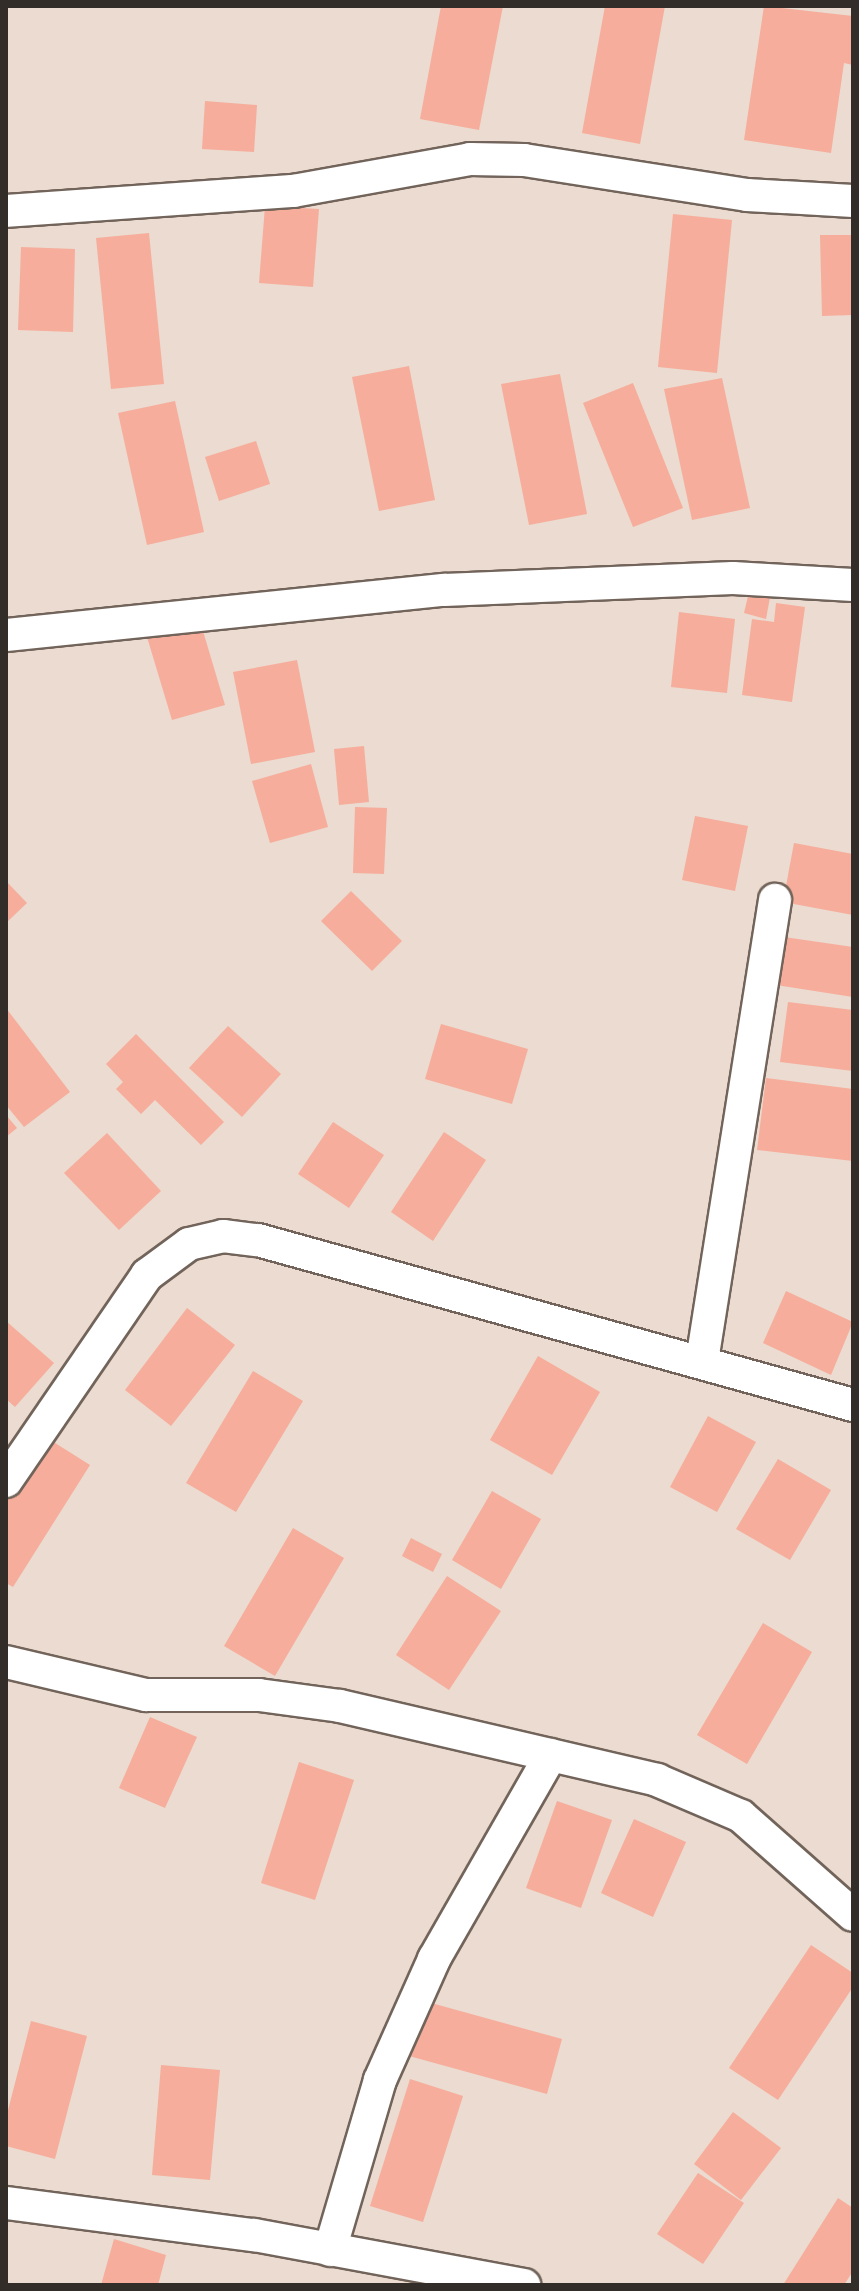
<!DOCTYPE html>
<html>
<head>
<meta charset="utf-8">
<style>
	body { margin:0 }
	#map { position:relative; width:859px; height:2291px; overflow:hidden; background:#ebdbd0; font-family:Poppins,sans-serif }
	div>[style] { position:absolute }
	.building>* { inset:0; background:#f6ad9b }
	.roads { filter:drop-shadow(2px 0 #72645a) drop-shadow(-2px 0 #72645a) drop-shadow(0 2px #72645a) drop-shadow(0 -2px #72645a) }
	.street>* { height:32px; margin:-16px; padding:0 16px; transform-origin:16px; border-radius:16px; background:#fff }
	span { translate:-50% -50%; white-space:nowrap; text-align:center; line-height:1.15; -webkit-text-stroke:8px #f8e8dd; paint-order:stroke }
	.frame { position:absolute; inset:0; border:8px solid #332d29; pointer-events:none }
</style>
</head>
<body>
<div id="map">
	<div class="building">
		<i style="clip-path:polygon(441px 6px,503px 6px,479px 130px,420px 119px)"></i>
		<i style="clip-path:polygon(605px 6px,665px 6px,640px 144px,582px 133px)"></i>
		<i style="clip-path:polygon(764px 6px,853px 16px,853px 65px,844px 63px,831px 153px,744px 140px)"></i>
		<i style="clip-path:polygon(205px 101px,257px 105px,254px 152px,202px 149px)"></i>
		<i style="clip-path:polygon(265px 206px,319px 209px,313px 287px,259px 283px)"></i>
		<i style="clip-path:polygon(673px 214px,732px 220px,717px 373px,658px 367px)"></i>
		<i style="clip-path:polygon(149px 233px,164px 384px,111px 389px,96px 238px)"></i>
		<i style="clip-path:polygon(820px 235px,853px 235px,853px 315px,822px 316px)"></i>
		<i style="clip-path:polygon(21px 247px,75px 249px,73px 332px,18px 330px)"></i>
		<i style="clip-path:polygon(409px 366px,435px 500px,379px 511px,352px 377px)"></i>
		<i style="clip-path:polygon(560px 374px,587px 514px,529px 525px,501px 384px)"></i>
		<i style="clip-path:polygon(722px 378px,750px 508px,692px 520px,664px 389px)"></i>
		<i style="clip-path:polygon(633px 383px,683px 508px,633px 527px,583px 403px)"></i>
		<i style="clip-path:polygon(175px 401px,204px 532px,147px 545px,118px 413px)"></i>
		<i style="clip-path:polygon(256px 441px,270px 484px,219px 501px,205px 457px)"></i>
		<i style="clip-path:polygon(749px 592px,770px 597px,766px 619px,744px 613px)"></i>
		<i style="clip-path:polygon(776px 603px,805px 607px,792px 702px,742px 695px,752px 619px,774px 622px)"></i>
		<i style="clip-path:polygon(679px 612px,735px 619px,727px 693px,671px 687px)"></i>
		<i style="clip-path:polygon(200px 621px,225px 705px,172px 720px,147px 637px)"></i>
		<i style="clip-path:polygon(297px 660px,315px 752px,251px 764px,233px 672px)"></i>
		<i style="clip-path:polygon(364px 746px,369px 802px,339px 805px,334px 749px)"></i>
		<i style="clip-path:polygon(311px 764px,328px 827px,270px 843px,252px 781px)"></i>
		<i style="clip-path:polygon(355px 807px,387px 808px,384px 874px,353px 873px)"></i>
		<i style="clip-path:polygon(695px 816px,748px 826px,735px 891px,682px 880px)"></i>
		<i style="clip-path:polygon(794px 843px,853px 854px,853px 915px,783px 902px)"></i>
		<i style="clip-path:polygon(6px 881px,27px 903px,6px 923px)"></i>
		<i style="clip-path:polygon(351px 891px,402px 941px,372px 971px,321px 921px)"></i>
		<i style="clip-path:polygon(784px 937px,853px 947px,853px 997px,776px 985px)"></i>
		<i style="clip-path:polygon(788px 1002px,853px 1010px,853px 1071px,780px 1062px)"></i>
		<i style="clip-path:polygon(6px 1008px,70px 1092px,24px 1127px,6px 1105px)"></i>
		<i style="clip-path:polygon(441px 1024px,528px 1049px,512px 1104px,425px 1079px)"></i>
		<i style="clip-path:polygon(228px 1026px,281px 1074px,242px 1117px,189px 1068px)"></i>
		<i style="clip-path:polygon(136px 1034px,224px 1122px,201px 1145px,155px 1100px,141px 1114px,116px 1089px,123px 1082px,106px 1064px)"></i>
		<i style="clip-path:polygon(766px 1078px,853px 1089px,853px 1161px,757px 1150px)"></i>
		<i style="clip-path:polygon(6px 1115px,17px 1128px,6px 1137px)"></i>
		<i style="clip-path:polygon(333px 1122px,384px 1155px,349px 1208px,298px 1174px)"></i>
		<i style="clip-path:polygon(444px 1132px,486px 1160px,433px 1241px,391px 1212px)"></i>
		<i style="clip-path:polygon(107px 1133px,161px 1191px,119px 1230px,64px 1173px)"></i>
		<i style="clip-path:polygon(786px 1291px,853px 1322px,831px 1375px,763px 1343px)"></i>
		<i style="clip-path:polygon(187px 1308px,235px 1345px,171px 1426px,125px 1390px)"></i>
		<i style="clip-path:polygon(6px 1321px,54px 1363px,15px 1407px,6px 1399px)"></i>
		<i style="clip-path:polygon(538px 1356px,600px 1392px,552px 1475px,490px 1440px)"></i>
		<i style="clip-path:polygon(253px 1371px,303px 1401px,236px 1512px,186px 1483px)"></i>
		<i style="clip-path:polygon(708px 1416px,756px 1442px,717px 1512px,670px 1487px)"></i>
		<i style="clip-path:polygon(44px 1436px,90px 1465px,13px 1587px,6px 1583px,6px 1496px)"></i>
		<i style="clip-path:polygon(778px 1459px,831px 1490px,790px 1560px,736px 1529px)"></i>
		<i style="clip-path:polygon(492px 1491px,541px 1519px,501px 1589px,452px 1560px)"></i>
		<i style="clip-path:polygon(293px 1528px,344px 1558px,275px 1676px,224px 1646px)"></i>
		<i style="clip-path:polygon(411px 1538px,442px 1554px,433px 1572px,402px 1556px)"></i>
		<i style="clip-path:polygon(447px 1576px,501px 1611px,449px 1690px,396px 1655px)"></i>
		<i style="clip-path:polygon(763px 1623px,812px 1652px,747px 1764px,697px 1735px)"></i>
		<i style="clip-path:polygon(150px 1717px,197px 1737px,165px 1808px,119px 1788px)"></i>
		<i style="clip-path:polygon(299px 1762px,354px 1780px,315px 1900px,261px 1883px)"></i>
		<i style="clip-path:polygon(557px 1801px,612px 1820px,581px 1908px,526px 1888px)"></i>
		<i style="clip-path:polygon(634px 1819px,686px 1842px,653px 1917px,601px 1893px)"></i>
		<i style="clip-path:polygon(811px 1945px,853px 1973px,853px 1987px,778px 2100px,729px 2068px)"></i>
		<i style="clip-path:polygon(424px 2001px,562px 2039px,547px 2094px,409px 2056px)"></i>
		<i style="clip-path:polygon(31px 2021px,87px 2036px,55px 2159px,6px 2146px,6px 2118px)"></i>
		<i style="clip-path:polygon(161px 2065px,220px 2070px,210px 2180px,152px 2175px)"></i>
		<i style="clip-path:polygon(410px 2079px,463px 2096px,423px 2222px,370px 2206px)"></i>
		<i style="clip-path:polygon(733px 2112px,781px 2148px,741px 2200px,694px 2164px)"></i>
		<i style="clip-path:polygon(698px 2173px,744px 2203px,703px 2264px,657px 2234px)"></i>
		<i style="clip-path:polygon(838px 2198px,853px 2208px,853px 2271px,844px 2285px,783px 2285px)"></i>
		<i style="clip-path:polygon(114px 2239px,166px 2255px,158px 2285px,101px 2285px)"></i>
	</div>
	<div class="roads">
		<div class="street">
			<i style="left:6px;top:211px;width:288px;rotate:-4deg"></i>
			<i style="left:293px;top:191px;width:180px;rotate:-10.2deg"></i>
			<i style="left:470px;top:159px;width:54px;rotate:1.1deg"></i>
			<i style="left:524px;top:160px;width:226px;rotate:8.9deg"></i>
			<i style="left:747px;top:195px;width:106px;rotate:3.2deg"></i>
			<i style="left:6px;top:635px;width:440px;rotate:-5.9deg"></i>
			<i style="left:444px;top:590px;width:289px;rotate:-2.4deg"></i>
			<i style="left:733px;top:578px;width:120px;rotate:3.3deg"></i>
			<i style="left:702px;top:1361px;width:467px;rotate:-81deg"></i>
			<i style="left:6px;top:1481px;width:250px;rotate:-55.6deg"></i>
			<i style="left:147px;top:1275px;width:52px;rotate:-36.4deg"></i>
			<i style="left:189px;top:1244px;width:35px;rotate:-13deg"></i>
			<i style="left:223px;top:1236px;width:35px;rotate:7deg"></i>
			<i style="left:258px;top:1240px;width:617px;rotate:15.5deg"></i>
			<i style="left:6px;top:1662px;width:144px;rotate:13.3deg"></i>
			<i style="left:146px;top:1695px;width:113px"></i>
			<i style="left:259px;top:1695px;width:82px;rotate:7.7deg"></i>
			<i style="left:340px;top:1706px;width:326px;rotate:13.1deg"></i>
			<i style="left:657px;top:1780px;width:91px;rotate:23.2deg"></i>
			<i style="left:741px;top:1816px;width:149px;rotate:41.5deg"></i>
			<i style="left:6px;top:2203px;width:250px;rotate:7.4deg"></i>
			<i style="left:254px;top:2235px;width:275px;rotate:10.5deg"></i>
			<i style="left:330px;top:2250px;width:177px;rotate:-73.6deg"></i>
			<i style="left:380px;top:2080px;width:133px;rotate:-65.9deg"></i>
			<i style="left:434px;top:1959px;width:235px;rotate:-60.2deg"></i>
		</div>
	</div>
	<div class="frame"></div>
</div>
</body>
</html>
